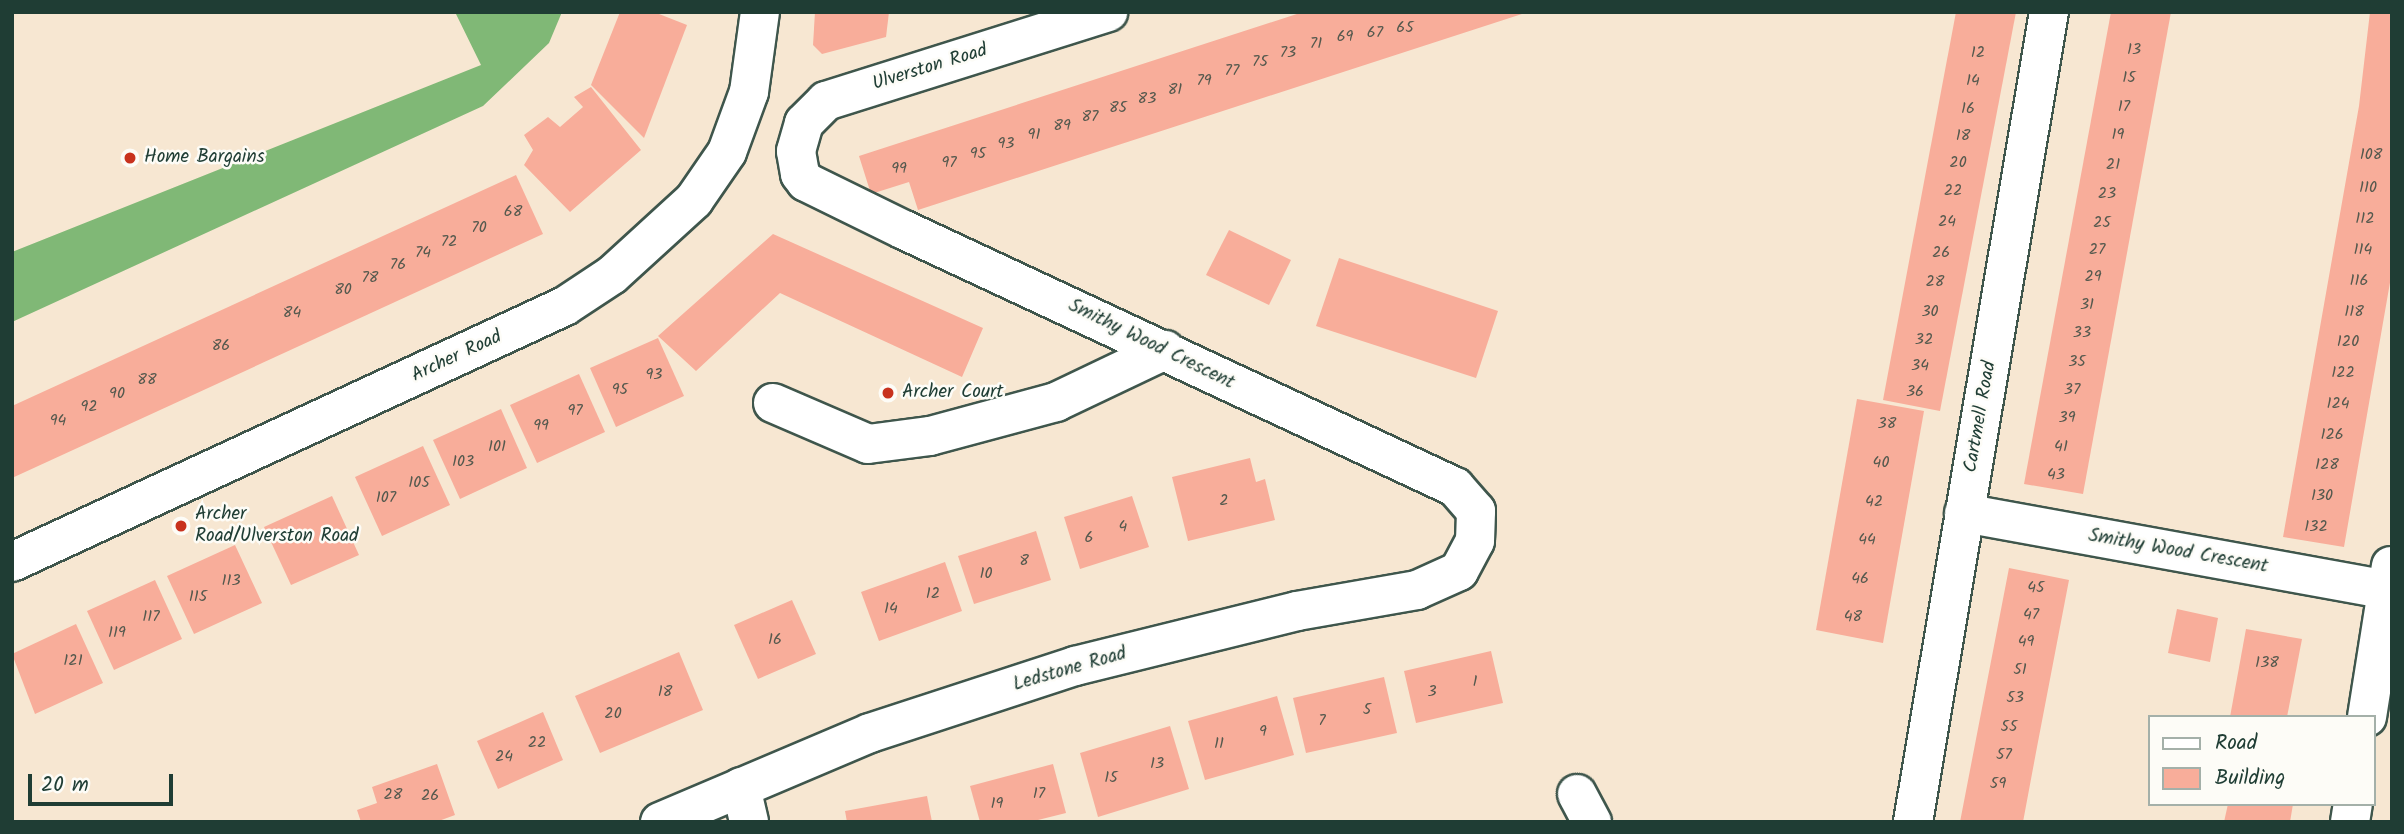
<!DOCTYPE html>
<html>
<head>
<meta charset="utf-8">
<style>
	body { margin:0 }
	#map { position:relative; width:2404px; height:834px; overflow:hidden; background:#f7e7d2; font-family:Kalam,sans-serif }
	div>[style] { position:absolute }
	.forest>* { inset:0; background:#80b876 }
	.building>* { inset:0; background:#f8ad9a }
	.roads { filter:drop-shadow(2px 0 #3f564c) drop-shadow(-2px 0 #3f564c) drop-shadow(0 2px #3f564c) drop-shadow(0 -2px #3f564c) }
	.minor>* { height:38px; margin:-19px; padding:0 19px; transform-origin:19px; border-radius:19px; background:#fff }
	.dots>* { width:19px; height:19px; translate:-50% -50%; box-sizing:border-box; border:4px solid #fdfcf7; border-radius:50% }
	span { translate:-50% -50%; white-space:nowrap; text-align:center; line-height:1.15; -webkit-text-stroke:5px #fdfcf7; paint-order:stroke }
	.number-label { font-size:16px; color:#55594e }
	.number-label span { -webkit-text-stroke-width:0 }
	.street-label { font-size:19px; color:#1f3d34 }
	.poi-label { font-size:19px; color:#1f3d34 }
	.left { translate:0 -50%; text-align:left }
	.frame { position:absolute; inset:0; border:14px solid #1f3d34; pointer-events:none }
	.legend { position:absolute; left:2148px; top:715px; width:228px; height:91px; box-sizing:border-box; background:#fdfcf7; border:2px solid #a4b0a9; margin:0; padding:9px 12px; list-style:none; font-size:21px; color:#1f3d34 }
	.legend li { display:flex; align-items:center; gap:14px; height:35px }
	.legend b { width:35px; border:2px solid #a4b0a9 }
	.scale { position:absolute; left:28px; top:774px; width:145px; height:32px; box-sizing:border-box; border:4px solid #1f3d34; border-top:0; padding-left:9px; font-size:21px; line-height:24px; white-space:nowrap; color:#1f3d34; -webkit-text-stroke:5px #fdfcf7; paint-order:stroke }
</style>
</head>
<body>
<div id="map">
	<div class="forest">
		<i style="clip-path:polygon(455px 12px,562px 12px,549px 43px,483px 106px,12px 322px,12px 252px,481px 65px)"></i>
	</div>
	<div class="building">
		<i style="clip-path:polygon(620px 12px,654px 12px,687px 25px,644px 138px,591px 85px)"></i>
		<i style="clip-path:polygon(815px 12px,889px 12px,886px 37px,822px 54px,813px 45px)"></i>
		<i style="clip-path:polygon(1303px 12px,1525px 13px,918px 210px,909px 182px,871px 194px,859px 156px)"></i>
		<i style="clip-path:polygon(1956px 12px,2016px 12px,1940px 411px,1883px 400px)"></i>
		<i style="clip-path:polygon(2111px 12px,2171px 12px,2083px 494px,2024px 484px)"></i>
		<i style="clip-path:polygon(2370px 12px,2392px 12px,2392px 271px,2344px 547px,2283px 537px,2359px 106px)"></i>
		<i style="clip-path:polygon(591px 87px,641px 150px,570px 212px,524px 165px,533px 150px,524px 135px,548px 117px,560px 127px,583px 107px,574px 97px)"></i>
		<i style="clip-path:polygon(516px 175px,543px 234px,12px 478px,12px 406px)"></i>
		<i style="clip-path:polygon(1229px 230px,1291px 260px,1269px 305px,1206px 275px)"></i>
		<i style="clip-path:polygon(773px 234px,983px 328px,962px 377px,780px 293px,696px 371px,658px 336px)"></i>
		<i style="clip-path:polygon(1339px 258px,1498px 311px,1476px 378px,1316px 326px)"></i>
		<i style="clip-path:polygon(658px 338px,684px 396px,616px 427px,590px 368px)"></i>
		<i style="clip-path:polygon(579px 374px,605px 432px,537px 463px,510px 405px)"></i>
		<i style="clip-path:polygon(1857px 399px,1924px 411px,1883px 643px,1816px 630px)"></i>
		<i style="clip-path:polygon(501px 409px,527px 468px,460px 499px,433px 440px)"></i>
		<i style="clip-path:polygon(423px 446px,450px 505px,382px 536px,355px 477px)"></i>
		<i style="clip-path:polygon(1250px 458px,1256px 482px,1265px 479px,1275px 520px,1188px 541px,1172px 477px)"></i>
		<i style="clip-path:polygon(332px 496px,359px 555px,291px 585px,264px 527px)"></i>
		<i style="clip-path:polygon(1132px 496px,1149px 547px,1080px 569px,1064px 517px)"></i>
		<i style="clip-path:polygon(1036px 531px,1051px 580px,974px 604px,958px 556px)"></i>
		<i style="clip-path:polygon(235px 545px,262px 603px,194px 634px,167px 576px)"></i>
		<i style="clip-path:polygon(945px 562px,962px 611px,879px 641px,861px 592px)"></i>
		<i style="clip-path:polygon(2009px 568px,2069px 580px,2037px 747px,2023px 822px,1960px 822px)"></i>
		<i style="clip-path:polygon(155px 580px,182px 639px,114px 670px,87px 611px)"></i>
		<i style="clip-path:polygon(792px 600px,816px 654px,758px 679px,734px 625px)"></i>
		<i style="clip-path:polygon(2177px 609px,2218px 618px,2210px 662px,2168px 653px)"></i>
		<i style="clip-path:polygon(76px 624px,103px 683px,35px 714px,12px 654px)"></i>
		<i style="clip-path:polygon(2246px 629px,2302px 639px,2287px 717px,2230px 717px)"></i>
		<i style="clip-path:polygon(1491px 651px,1503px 703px,1416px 723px,1404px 671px)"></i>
		<i style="clip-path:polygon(679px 652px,703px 710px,600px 753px,575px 696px)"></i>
		<i style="clip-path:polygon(1384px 677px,1397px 733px,1306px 753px,1293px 698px)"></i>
		<i style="clip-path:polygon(1277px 696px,1294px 755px,1205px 780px,1188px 721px)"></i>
		<i style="clip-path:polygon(543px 712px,563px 760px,498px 789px,477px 741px)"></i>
		<i style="clip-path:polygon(1170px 726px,1189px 789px,1098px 817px,1080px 753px)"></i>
		<i style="clip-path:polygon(437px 764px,455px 815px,436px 822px,361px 822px,357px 810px,377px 803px,372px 787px)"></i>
		<i style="clip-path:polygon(1053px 764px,1066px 813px,1030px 822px,980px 822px,970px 786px)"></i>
		<i style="clip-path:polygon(927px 796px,932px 822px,847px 822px,845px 811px)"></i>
		<i style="clip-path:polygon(2228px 804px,2293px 804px,2290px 822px,2224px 822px)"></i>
	</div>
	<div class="roads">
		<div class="minor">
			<i style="left:773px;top:403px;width:103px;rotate:23.3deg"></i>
			<i style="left:868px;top:444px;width:63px;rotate:-7.4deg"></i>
			<i style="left:930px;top:436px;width:131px;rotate:-15.1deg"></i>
			<i style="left:1056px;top:402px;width:121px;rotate:-25.5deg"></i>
			<i style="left:1964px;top:513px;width:435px;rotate:10.3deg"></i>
			<i style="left:12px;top:562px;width:609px;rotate:-24.84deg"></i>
			<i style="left:565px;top:306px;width:56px;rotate:-33.4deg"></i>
			<i style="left:612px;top:275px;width:111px;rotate:-42.4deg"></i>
			<i style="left:694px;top:200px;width:58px;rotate:-55.5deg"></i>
			<i style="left:727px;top:152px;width:64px;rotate:-69.9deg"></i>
			<i style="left:749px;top:92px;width:81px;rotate:-82.2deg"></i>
			<i style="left:2367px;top:717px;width:153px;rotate:-81deg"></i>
			<i style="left:741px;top:787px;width:36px;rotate:77deg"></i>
			<i style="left:1577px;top:794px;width:32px;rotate:62deg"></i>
			<i style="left:660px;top:822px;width:228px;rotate:-23deg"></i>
			<i style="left:870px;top:733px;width:216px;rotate:-18.1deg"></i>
			<i style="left:1075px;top:666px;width:229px;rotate:-13.9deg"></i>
			<i style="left:1297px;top:611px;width:122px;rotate:-9.9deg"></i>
			<i style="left:1417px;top:590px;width:46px;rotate:-24.3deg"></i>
			<i style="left:1459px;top:571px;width:34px;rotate:-62deg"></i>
			<i style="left:1475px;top:541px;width:30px;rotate:-88deg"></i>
			<i style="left:1476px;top:511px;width:32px;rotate:-131deg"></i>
			<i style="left:1455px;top:487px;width:608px;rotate:-154.99deg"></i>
			<i style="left:904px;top:230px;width:109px;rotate:-153.9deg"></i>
			<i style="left:806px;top:182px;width:10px;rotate:-127deg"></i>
			<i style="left:800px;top:174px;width:23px;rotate:-100deg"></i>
			<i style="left:796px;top:151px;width:29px;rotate:-74deg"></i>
			<i style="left:804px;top:123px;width:31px;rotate:-45deg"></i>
			<i style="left:826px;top:101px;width:296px;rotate:-17.5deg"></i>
			<i style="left:1913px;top:822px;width:821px;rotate:-80.47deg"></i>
			<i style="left:2350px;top:822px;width:18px;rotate:-81deg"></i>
		</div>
	</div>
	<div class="dots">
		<i style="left:130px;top:158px;background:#c8321e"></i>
		<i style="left:888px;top:393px;background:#c8321e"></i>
		<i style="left:181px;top:526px;background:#c8321e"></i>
	</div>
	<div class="number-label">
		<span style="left:1405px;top:28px">65</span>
		<span style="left:1375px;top:33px">67</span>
		<span style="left:1345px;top:37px">69</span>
		<span style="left:1316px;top:44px">71</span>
		<span style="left:2134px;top:50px">13</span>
		<span style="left:1288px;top:53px">73</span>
		<span style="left:1978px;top:53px">12</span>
		<span style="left:1260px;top:62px">75</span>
		<span style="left:1232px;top:71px">77</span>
		<span style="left:2129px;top:78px">15</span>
		<span style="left:1204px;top:81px">79</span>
		<span style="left:1973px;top:81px">14</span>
		<span style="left:1175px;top:90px">81</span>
		<span style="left:1147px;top:99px">83</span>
		<span style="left:2124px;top:107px">17</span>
		<span style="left:1118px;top:108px">85</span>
		<span style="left:1968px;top:109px">16</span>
		<span style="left:1090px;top:117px">87</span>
		<span style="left:1062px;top:126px">89</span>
		<span style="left:1034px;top:135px">91</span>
		<span style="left:2118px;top:135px">19</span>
		<span style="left:1963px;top:136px">18</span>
		<span style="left:1006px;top:144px">93</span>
		<span style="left:978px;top:154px">95</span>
		<span style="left:2371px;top:155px">108</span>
		<span style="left:949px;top:163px">97</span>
		<span style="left:1958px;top:163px">20</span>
		<span style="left:2113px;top:165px">21</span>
		<span style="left:899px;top:169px">99</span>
		<span style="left:2368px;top:188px">110</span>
		<span style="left:1953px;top:191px">22</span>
		<span style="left:2107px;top:194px">23</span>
		<span style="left:513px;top:212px">68</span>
		<span style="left:2365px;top:219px">112</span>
		<span style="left:1947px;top:222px">24</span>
		<span style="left:2102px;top:223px">25</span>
		<span style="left:479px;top:228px">70</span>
		<span style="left:449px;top:242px">72</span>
		<span style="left:2097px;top:250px">27</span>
		<span style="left:2363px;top:250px">114</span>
		<span style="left:423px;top:253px">74</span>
		<span style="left:1941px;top:253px">26</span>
		<span style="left:398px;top:265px">76</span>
		<span style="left:2093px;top:277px">29</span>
		<span style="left:370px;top:278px">78</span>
		<span style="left:2359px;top:281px">116</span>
		<span style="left:1935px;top:282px">28</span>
		<span style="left:343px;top:290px">80</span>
		<span style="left:2087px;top:305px">31</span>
		<span style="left:1930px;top:312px">30</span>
		<span style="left:2354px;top:312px">118</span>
		<span style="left:292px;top:313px">84</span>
		<span style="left:2082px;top:333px">33</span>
		<span style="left:1924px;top:340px">32</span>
		<span style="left:2348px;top:342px">120</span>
		<span style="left:221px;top:346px">86</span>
		<span style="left:2077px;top:362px">35</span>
		<span style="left:1920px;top:366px">34</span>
		<span style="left:2343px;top:373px">122</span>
		<span style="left:654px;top:375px">93</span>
		<span style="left:147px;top:380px">88</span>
		<span style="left:620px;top:390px">95</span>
		<span style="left:2072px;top:390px">37</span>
		<span style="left:1915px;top:392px">36</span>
		<span style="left:117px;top:394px">90</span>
		<span style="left:2338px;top:404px">124</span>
		<span style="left:89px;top:407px">92</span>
		<span style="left:575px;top:411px">97</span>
		<span style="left:2067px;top:418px">39</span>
		<span style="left:58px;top:421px">94</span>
		<span style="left:1887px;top:424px">38</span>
		<span style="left:541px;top:426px">99</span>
		<span style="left:2332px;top:435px">126</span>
		<span style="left:497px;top:447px">101</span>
		<span style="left:2061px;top:447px">41</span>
		<span style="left:463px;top:462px">103</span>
		<span style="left:1881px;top:463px">40</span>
		<span style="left:2327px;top:465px">128</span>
		<span style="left:2056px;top:475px">43</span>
		<span style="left:419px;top:483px">105</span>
		<span style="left:2322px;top:496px">130</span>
		<span style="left:386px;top:498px">107</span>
		<span style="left:1224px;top:501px">2</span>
		<span style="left:1874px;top:502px">42</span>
		<span style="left:1123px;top:527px">4</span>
		<span style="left:2316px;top:527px">132</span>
		<span style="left:1089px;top:538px">6</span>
		<span style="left:1867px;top:540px">44</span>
		<span style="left:1024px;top:561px">8</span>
		<span style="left:986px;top:574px">10</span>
		<span style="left:1860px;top:579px">46</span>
		<span style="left:231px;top:581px">113</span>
		<span style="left:2036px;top:588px">45</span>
		<span style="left:933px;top:594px">12</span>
		<span style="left:198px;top:597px">115</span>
		<span style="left:891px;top:609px">14</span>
		<span style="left:2031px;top:615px">47</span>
		<span style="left:151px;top:617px">117</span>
		<span style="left:1853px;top:617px">48</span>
		<span style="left:117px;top:633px">119</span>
		<span style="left:775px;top:640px">16</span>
		<span style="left:2026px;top:642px">49</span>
		<span style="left:73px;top:661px">121</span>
		<span style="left:2267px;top:663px">138</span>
		<span style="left:2020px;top:670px">51</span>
		<span style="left:1475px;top:682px">1</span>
		<span style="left:665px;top:692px">18</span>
		<span style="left:1432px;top:692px">3</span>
		<span style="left:2015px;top:698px">53</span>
		<span style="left:1367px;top:710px">5</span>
		<span style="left:613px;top:714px">20</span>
		<span style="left:1322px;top:721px">7</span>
		<span style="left:2009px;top:727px">55</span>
		<span style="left:1263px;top:732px">9</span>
		<span style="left:537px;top:743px">22</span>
		<span style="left:1219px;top:744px">11</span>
		<span style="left:2004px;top:755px">57</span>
		<span style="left:504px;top:757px">24</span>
		<span style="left:1157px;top:764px">13</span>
		<span style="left:1111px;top:778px">15</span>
		<span style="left:1998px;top:784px">59</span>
		<span style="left:1039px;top:794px">17</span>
		<span style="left:393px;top:795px">28</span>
		<span style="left:430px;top:796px">26</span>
		<span style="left:997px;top:804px">19</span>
	</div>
	<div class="street-label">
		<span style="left:930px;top:68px;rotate:-17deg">Ulverston Road</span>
		<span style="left:1151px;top:345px;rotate:26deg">Smithy Wood Crescent</span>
		<span style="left:457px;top:357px;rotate:-25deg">Archer Road</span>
		<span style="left:1981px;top:417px;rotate:-80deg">Cartmell Road</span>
		<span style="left:2178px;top:552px;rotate:10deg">Smithy Wood Crescent</span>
		<span style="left:1070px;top:670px;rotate:-16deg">Ledstone Road</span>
	</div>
	<div class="poi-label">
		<span class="left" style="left:144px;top:158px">Home Bargains</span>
		<span class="left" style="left:902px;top:393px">Archer Court</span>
		<span class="left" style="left:195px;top:526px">Archer<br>Road/Ulverston Road</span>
	</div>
	<div class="frame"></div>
	<ul class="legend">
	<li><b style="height:9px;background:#fff"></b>Road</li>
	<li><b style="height:19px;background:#f8ad9a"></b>Building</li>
	</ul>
	<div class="scale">20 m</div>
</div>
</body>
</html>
